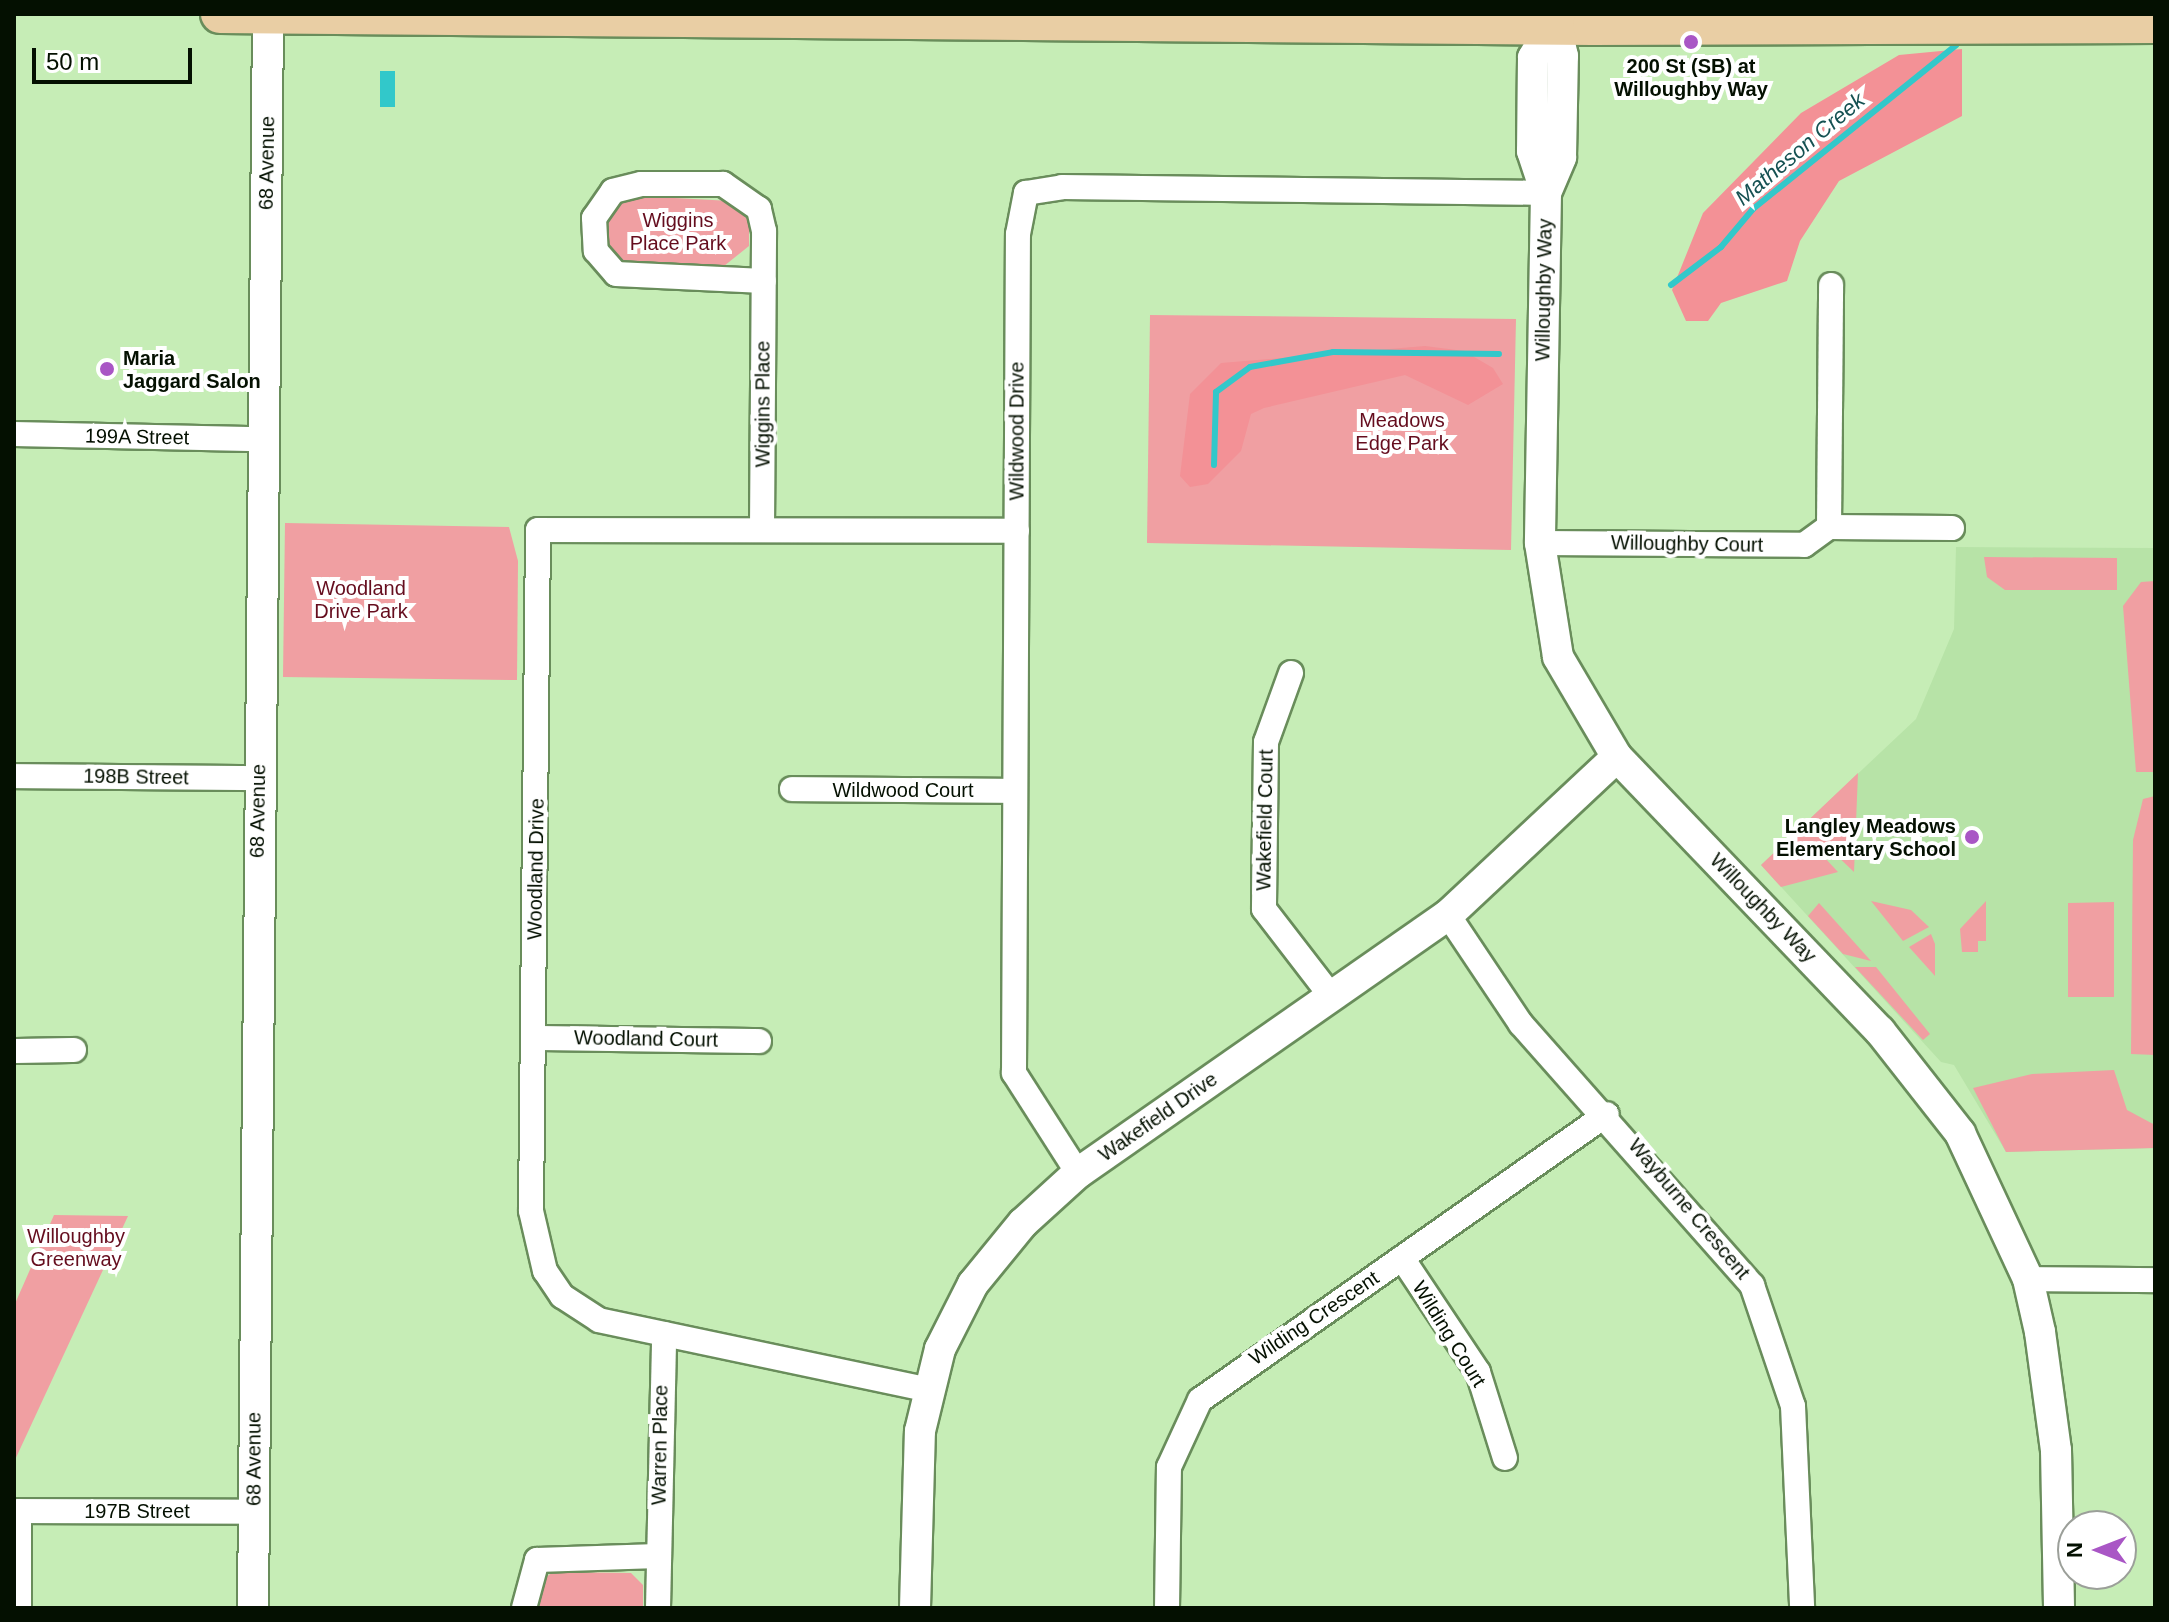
<!DOCTYPE html>
<html>
<head>
<meta charset="utf-8">
<style>
	body { margin:0 }
	#map { position:relative; width:2169px; height:1622px; overflow:hidden; background:#c6edb6; font-family:Helvetica,sans-serif }
	div>[style] { position:absolute }
	.built>* { inset:0; background:#b7e3a7 }
	.green>* { inset:0; background:#f09fa2 }
	.forest>* { inset:0; background:#f39196 }
	.water>* { inset:0; background:#32c8ca }
	.stream>* { height:6px; margin:-3px; padding:0 3px; transform-origin:3px; border-radius:3px; background:#32c8ca }
	.roads { filter:drop-shadow(2px 0 #698d5b) drop-shadow(-2px 0 #698d5b) drop-shadow(0 2px #698d5b) drop-shadow(0 -2px #698d5b) }
	.minor>* { height:24px; margin:-12px; padding:0 12px; transform-origin:12px; border-radius:12px; background:#fff }
	.tertiary>* { height:30px; margin:-15px; padding:0 15px; transform-origin:15px; border-radius:15px; background:#fff }
	.primary>* { height:38px; margin:-19px; padding:0 19px; transform-origin:19px; border-radius:19px; background:#e9cea4 }
	.dots>* { width:22px; height:22px; translate:-50% -50%; box-sizing:border-box; border:4px solid #fff; border-radius:50% }
	span { translate:-50% -50%; white-space:nowrap; text-align:center; line-height:1.15; -webkit-text-stroke:8px #fff; paint-order:stroke }
	.poi-label { font-size:20px; color:#041001; font-weight:700 }
	.left { translate:0 -50%; text-align:left }
	.right { translate:-100% -50%; text-align:right }
	.street-label { font-size:20px; color:#041001 }
	.park-label { font-size:20px; color:#650d1e }
	.water-label { font-size:22px; color:#155152; font-style:italic }
	.frame { position:absolute; inset:0; border:16px solid #041001; pointer-events:none }
	.north { position:absolute; left:2057px; top:1510px; width:80px; height:80px; box-sizing:border-box; background:#fff; border:2px solid #9b9f99; border-radius:50%; rotate:270deg; font-size:22px; font-weight:700; line-height:32px; text-align:center; color:#041001 }
	.north::after { content:''; display:block; margin:auto; width:28px; height:36px; background:#a956c5; clip-path:polygon(50% 0,100% 100%,50% 72%,0 100%) }
	.scale { position:absolute; left:32px; top:48px; width:160px; height:36px; box-sizing:border-box; border:4px solid #041001; border-top:0; padding-left:10px; font-size:24px; line-height:28px; white-space:nowrap; color:#041001; -webkit-text-stroke:6px #fff; paint-order:stroke }
</style>
</head>
<body>
<div id="map">
	<div class="built">
		<i style="clip-path:polygon(1956px 547px,2155px 548px,2155px 1148px,2006px 1152px,1954px 1065px,1941px 1062px,1761px 865px,1916px 719px,1954px 629px)"></i>
	</div>
	<div class="green">
		<i style="clip-path:polygon(637px 196px,731px 201px,749px 221px,749px 246px,724px 266px,627px 264px,607px 246px,605px 226px,617px 204px)"></i>
		<i style="clip-path:polygon(1150px 315px,1516px 319px,1511px 550px,1147px 543px)"></i>
		<i style="clip-path:polygon(285px 523px,509px 527px,518px 561px,517px 680px,283px 677px)"></i>
		<i style="clip-path:polygon(1984px 557px,2117px 558px,2117px 590px,2005px 590px,1987px 577px)"></i>
		<i style="clip-path:polygon(2155px 581px,2155px 772px,2136px 772px,2123px 606px,2141px 582px)"></i>
		<i style="clip-path:polygon(1858px 773px,1854px 872px,1832px 851px,1825px 858px,1838px 872px,1781px 887px,1761px 865px)"></i>
		<i style="clip-path:polygon(2155px 796px,2155px 1055px,2131px 1054px,2133px 840px,2143px 799px)"></i>
		<i style="clip-path:polygon(1871px 901px,1911px 910px,1929px 927px,1903px 941px)"></i>
		<i style="clip-path:polygon(1986px 901px,1986px 941px,1978px 941px,1978px 952px,1962px 952px,1960px 929px)"></i>
		<i style="clip-path:polygon(2114px 902px,2114px 997px,2068px 997px,2068px 903px)"></i>
		<i style="clip-path:polygon(1819px 903px,1854px 942px,1871px 961px,1843px 954px,1808px 916px)"></i>
		<i style="clip-path:polygon(1931px 934px,1935px 944px,1935px 976px,1909px 947px)"></i>
		<i style="clip-path:polygon(1855px 967px,1876px 967px,1930px 1034px,1923px 1040px)"></i>
		<i style="clip-path:polygon(2114px 1070px,2127px 1110px,2155px 1125px,2155px 1148px,2006px 1152px,1973px 1088px,2032px 1074px)"></i>
		<i style="clip-path:polygon(54px 1215px,128px 1216px,14px 1462px,14px 1306px)"></i>
		<i style="clip-path:polygon(553px 1572px,631px 1573px,643px 1585px,643px 1608px,539px 1608px,542px 1580px)"></i>
	</div>
	<div class="forest">
		<i style="clip-path:polygon(1962px 49px,1962px 116px,1839px 181px,1800px 241px,1787px 281px,1721px 303px,1708px 321px,1686px 321px,1672px 290px,1703px 213px,1801px 113px,1899px 55px)"></i>
		<i style="clip-path:polygon(1425px 346px,1464px 351px,1493px 368px,1503px 384px,1468px 405px,1405px 375px,1264px 408px,1251px 414px,1241px 451px,1208px 484px,1190px 487px,1180px 476px,1190px 394px,1221px 363px)"></i>
	</div>
	<div class="water">
		<i style="clip-path:polygon(380px 71px,395px 71px,395px 107px,380px 107px)"></i>
	</div>
	<div class="stream">
		<i style="left:1671px;top:285px;width:63px;rotate:-37.2deg"></i>
		<i style="left:1721px;top:247px;width:50px;rotate:-49.9deg"></i>
		<i style="left:1753px;top:209px;width:261px;rotate:-38.9deg"></i>
		<i style="left:1214px;top:465px;width:73px;rotate:-88.4deg"></i>
		<i style="left:1216px;top:392px;width:42px;rotate:-36.3deg"></i>
		<i style="left:1250px;top:367px;width:84px;rotate:-10.2deg"></i>
		<i style="left:1333px;top:352px;width:166px;rotate:0.7deg"></i>
	</div>
	<div class="roads">
		<div class="minor">
			<i style="left:14px;top:434px;width:246px;rotate:1.2deg"></i>
			<i style="left:1829px;top:527px;width:123px;rotate:0.5deg"></i>
			<i style="left:762px;top:528px;width:297px;rotate:-89.6deg"></i>
			<i style="left:764px;top:231px;width:23px;rotate:-103deg"></i>
			<i style="left:759px;top:209px;width:44px;rotate:-145.2deg"></i>
			<i style="left:723px;top:184px;width:82px;rotate:180deg"></i>
			<i style="left:641px;top:184px;width:29px;rotate:166deg"></i>
			<i style="left:613px;top:191px;width:33px;rotate:125deg"></i>
			<i style="left:594px;top:218px;width:33px;rotate:87deg"></i>
			<i style="left:596px;top:251px;width:30px;rotate:49deg"></i>
			<i style="left:616px;top:274px;width:148px;rotate:2.7deg"></i>
			<i style="left:1540px;top:543px;width:264px;rotate:0.4deg"></i>
			<i style="left:1804px;top:545px;width:31px;rotate:-36deg"></i>
			<i style="left:1829px;top:527px;width:242px;rotate:-89.5deg"></i>
			<i style="left:1291px;top:673px;width:73px;rotate:109.9deg"></i>
			<i style="left:1266px;top:742px;width:167px;rotate:90.7deg"></i>
			<i style="left:1264px;top:909px;width:110px;rotate:52.4deg"></i>
			<i style="left:14px;top:776px;width:244px;rotate:0.5deg"></i>
			<i style="left:792px;top:789px;width:222px;rotate:0.5deg"></i>
			<i style="left:1448px;top:915px;width:131px;rotate:56.2deg"></i>
			<i style="left:1521px;top:1024px;width:349px;rotate:48.5deg"></i>
			<i style="left:1752px;top:1285px;width:128px;rotate:71.3deg"></i>
			<i style="left:1793px;top:1406px;width:202px;rotate:87.4deg"></i>
			<i style="left:534px;top:1038px;width:225px;rotate:0.8deg"></i>
			<i style="left:14px;top:1051px;width:60px;rotate:-1deg"></i>
			<i style="left:1078px;top:1173px;width:119px;rotate:-122.6deg"></i>
			<i style="left:1014px;top:1073px;width:839px;rotate:-89.73deg"></i>
			<i style="left:1018px;top:234px;width:42px;rotate:-79deg"></i>
			<i style="left:1026px;top:193px;width:36px;rotate:-9deg"></i>
			<i style="left:1062px;top:187px;width:484px;rotate:0.7deg"></i>
			<i style="left:1402px;top:1258px;width:137px;rotate:56.3deg"></i>
			<i style="left:1478px;top:1372px;width:90px;rotate:72.6deg"></i>
			<i style="left:2028px;top:1279px;width:127px;rotate:0.5deg"></i>
			<i style="left:930px;top:1390px;width:338px;rotate:-168.1deg"></i>
			<i style="left:599px;top:1320px;width:44px;rotate:-147deg"></i>
			<i style="left:562px;top:1296px;width:30px;rotate:-124deg"></i>
			<i style="left:545px;top:1271px;width:62px;rotate:-103.1deg"></i>
			<i style="left:531px;top:1211px;width:681px;rotate:-89.41deg"></i>
			<i style="left:538px;top:530px;width:479px;rotate:0.1deg"></i>
			<i style="left:19px;top:1608px;width:97px;rotate:-90deg"></i>
			<i style="left:19px;top:1511px;width:235px;rotate:0.2deg"></i>
			<i style="left:524px;top:1608px;width:50px;rotate:-74.8deg"></i>
			<i style="left:537px;top:1560px;width:121px;rotate:-1.9deg"></i>
			<i style="left:658px;top:1608px;width:274px;rotate:-88.7deg"></i>
			<i style="left:1167px;top:1608px;width:141px;rotate:-89.2deg"></i>
			<i style="left:1169px;top:1467px;width:74px;rotate:-65.2deg"></i>
			<i style="left:1200px;top:1400px;width:497px;rotate:-35.1deg"></i>
		</div>
		<div class="tertiary">
			<i style="left:1552px;top:26px;width:37px;rotate:121deg"></i>
			<i style="left:1533px;top:58px;width:93px;rotate:90.6deg"></i>
			<i style="left:1532px;top:151px;width:44px;rotate:71.6deg"></i>
			<i style="left:1546px;top:193px;width:350px;rotate:91deg"></i>
			<i style="left:1540px;top:543px;width:115px;rotate:81deg"></i>
			<i style="left:1558px;top:657px;width:116px;rotate:59.5deg"></i>
			<i style="left:1617px;top:757px;width:380px;rotate:46.2deg"></i>
			<i style="left:1880px;top:1031px;width:130px;rotate:51.9deg"></i>
			<i style="left:1960px;top:1133px;width:161px;rotate:65deg"></i>
			<i style="left:2028px;top:1279px;width:54px;rotate:77.2deg"></i>
			<i style="left:2040px;top:1332px;width:119px;rotate:82.3deg"></i>
			<i style="left:2056px;top:1450px;width:158px;rotate:88.9deg"></i>
			<i style="left:1546px;top:193px;width:39px;rotate:-67deg"></i>
			<i style="left:1561px;top:157px;width:101px;rotate:-88.9deg"></i>
			<i style="left:1563px;top:56px;width:43px;rotate:-103.4deg"></i>
			<i style="left:253px;top:1608px;width:1594px;rotate:-89.46deg"></i>
			<i style="left:915px;top:1608px;width:177px;rotate:-88.4deg"></i>
			<i style="left:920px;top:1431px;width:84px;rotate:-76.3deg"></i>
			<i style="left:940px;top:1349px;width:73px;rotate:-63.1deg"></i>
			<i style="left:973px;top:1284px;width:79px;rotate:-50.7deg"></i>
			<i style="left:1023px;top:1223px;width:74px;rotate:-42.3deg"></i>
			<i style="left:1078px;top:1173px;width:451px;rotate:-34.9deg"></i>
			<i style="left:1448px;top:915px;width:231px;rotate:-43.1deg"></i>
		</div>
		<div class="primary">
			<i style="left:220px;top:14px;width:1372px;rotate:0.5deg"></i>
			<i style="left:1592px;top:26px;width:563px;rotate:-0.2deg"></i>
		</div>
	</div>
	<div class="dots">
		<i style="left:1691px;top:42px;background:#a956c5"></i>
		<i style="left:107px;top:369px;background:#a956c5"></i>
		<i style="left:1972px;top:837px;background:#a956c5"></i>
	</div>
	<div class="poi-label">
		<span style="left:1691px;top:78px">200 St (SB) at<br>Willoughby Way</span>
		<span class="left" style="left:123px;top:370px">Maria<br>Jaggard Salon</span>
		<span class="right" style="left:1956px;top:838px">Langley Meadows<br>Elementary School</span>
	</div>
	<div class="street-label">
		<span style="left:267px;top:163px;rotate:-89deg">68 Avenue</span>
		<span style="left:1544px;top:290px;rotate:-89deg">Willoughby Way</span>
		<span style="left:763px;top:404px;rotate:-90deg">Wiggins Place</span>
		<span style="left:1017px;top:431px;rotate:-90deg">Wildwood Drive</span>
		<span style="left:137px;top:437px;rotate:1deg">199A Street</span>
		<span style="left:1687px;top:544px;rotate:1deg">Willoughby Court</span>
		<span style="left:136px;top:777px;rotate:1deg">198B Street</span>
		<span style="left:903px;top:790px">Wildwood Court</span>
		<span style="left:258px;top:811px;rotate:-89deg">68 Avenue</span>
		<span style="left:1265px;top:820px;rotate:-89deg">Wakefield Court</span>
		<span style="left:536px;top:869px;rotate:-89deg">Woodland Drive</span>
		<span style="left:1763px;top:908px;rotate:46deg">Willoughby Way</span>
		<span style="left:646px;top:1039px;rotate:1deg">Woodland Court</span>
		<span style="left:1158px;top:1117px;rotate:-35deg">Wakefield Drive</span>
		<span style="left:1689px;top:1209px;rotate:50deg">Wayburne Crescent</span>
		<span style="left:1314px;top:1318px;rotate:-34deg">Wilding Crescent</span>
		<span style="left:1449px;top:1334px;rotate:58deg">Wilding Court</span>
		<span style="left:660px;top:1445px;rotate:-89deg">Warren Place</span>
		<span style="left:254px;top:1459px;rotate:-90deg">68 Avenue</span>
		<span style="left:137px;top:1511px">197B Street</span>
	</div>
	<div class="park-label">
		<span style="left:678px;top:232px">Wiggins<br>Place Park</span>
		<span style="left:1402px;top:432px">Meadows<br>Edge Park</span>
		<span style="left:361px;top:600px">Woodland<br>Drive Park</span>
		<span style="left:76px;top:1248px">Willoughby<br>Greenway</span>
	</div>
	<div class="water-label">
		<span style="left:1800px;top:149px;rotate:-40deg">Matheson Creek</span>
	</div>
	<div class="frame"></div>
	<div class="north">N</div>
	<div class="scale">50 m</div>
</div>
</body>
</html>
